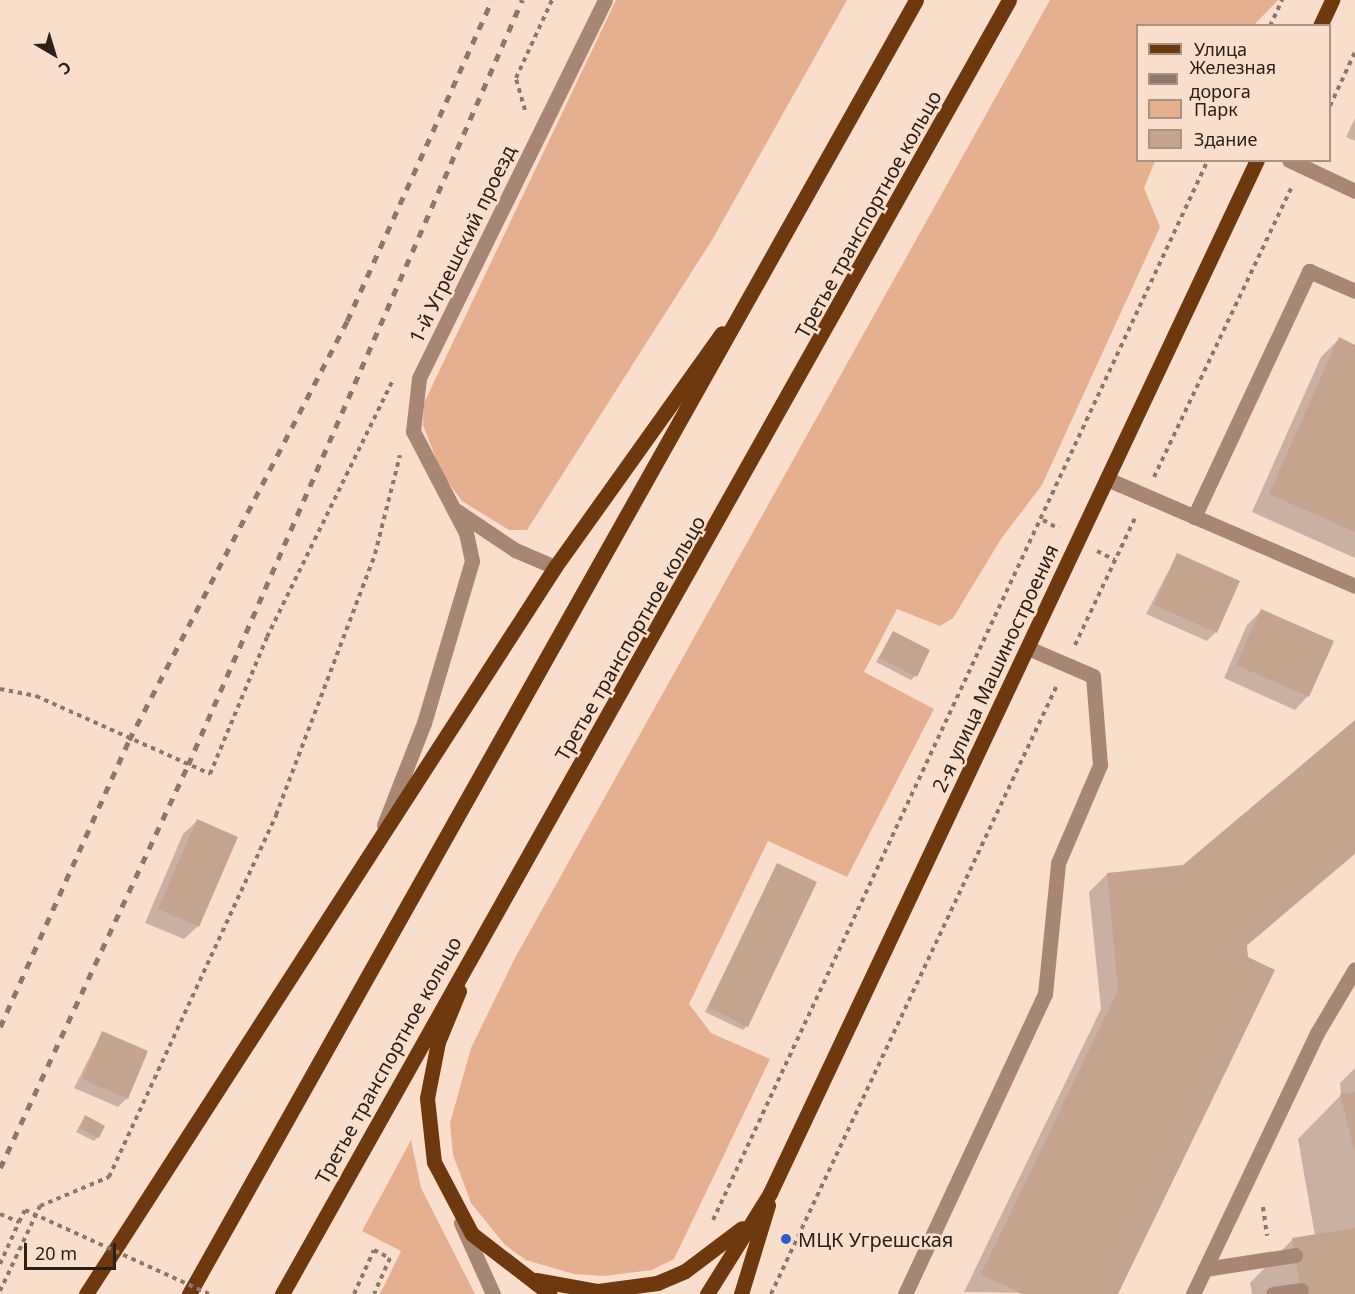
<!DOCTYPE html>
<html>
<head>
<meta charset="utf-8">
<style>
	body { margin:0 }
	#map { position:relative; width:1355px; height:1294px; overflow:hidden; background:#fadecc; font-family:"Noto Sans",sans-serif }
	div>[style] { position:absolute }
	.green>* { inset:0; background:#e5b08f }
	.shadow>* { inset:0; background:#0003 }
	.building>* { inset:0; background:#c5a48f }
	.path>* { height:4px; margin-top:-2px; transform-origin:0; background:repeating-linear-gradient(90deg,#8c786b 0 4.5px,transparent 0 9px) }
	.minor>* { height:15px; margin:-7.5px; padding:0 7.5px; transform-origin:7.5px; border-radius:7.5px; background:#a78773 }
	.major>* { height:15px; margin:-7.5px; padding:0 7.5px; transform-origin:7.5px; border-radius:7.5px; background:#6f390f }
	.rail>* { height:4.5px; margin-top:-2.25px; transform-origin:0; background:repeating-linear-gradient(90deg,#8c786b 0 8px,transparent 0 16px) }
	.path-bridge>* { height:4px; margin-top:-2px; transform-origin:0; background:repeating-linear-gradient(90deg,#8c786b 0 4.5px,transparent 0 9px) }
	.dots>* { width:16px; height:16px; translate:-50% -50%; box-sizing:border-box; border:3px solid #fadecc; border-radius:50% }
	span { translate:-50% -50%; white-space:nowrap; text-align:center; line-height:1.15; -webkit-text-stroke:5px #fadecc; paint-order:stroke }
	.street-label { font-size:20px; color:#2d2018 }
	.poi-label { font-size:20px; color:#2d2018 }
	.left { translate:0 -50%; text-align:left }
	.legend { position:absolute; left:1136px; top:24px; width:195px; height:138px; box-sizing:border-box; background:#fadecc; border:2px solid #a89284; margin:0; padding:8px 10px; list-style:none; font-size:18px; color:#2d2018 }
	.legend li { display:flex; align-items:center; gap:12px; height:30px }
	.legend b { width:30px; border:2px solid #a89284 }
	.north { position:absolute; left:24px; top:24px; width:60px; height:60px; -webkit-text-stroke:4px #fadecc; paint-order:stroke; rotate:142deg; font-size:16px; font-weight:700; line-height:24px; text-align:center; color:#2d2018 }
	.north::after { content:''; display:block; margin:auto; width:21px; height:27px; background:#2d2018; clip-path:polygon(50% 0,100% 100%,50% 72%,0 100%) }
	.scale { position:absolute; left:24px; top:1243px; width:92px; height:27px; box-sizing:border-box; border:3px solid #2d2018; border-top:0; padding-left:8px; font-size:18px; line-height:21px; white-space:nowrap; color:#2d2018; -webkit-text-stroke:4px #fadecc; paint-order:stroke }
</style>
</head>
<body>
<div id="map">
	<div class="green">
		<i style="clip-path:polygon(616px 0,847px 0,712px 240px,527px 530px,509px 530px,462px 501px,442px 474px,423px 425px,424px 403px)"></i>
		<i style="clip-path:polygon(1050px 0,1278px 0,1254px 25px,1138px 26px,1138px 160px,1155px 161px,1144px 188px,1160px 227px,1042px 485px,1001px 539px,953px 618px,940px 626px,897px 609px,864px 672px,934px 709px,847px 877px,768px 841px,689px 1004px,711px 1033px,770px 1059px,674px 1259px,652px 1270px,604px 1276px,574px 1274px,526px 1260px,505px 1245px,471px 1203px,453px 1155px,450px 1123px,471px 1048px,515px 958px)"></i>
		<i style="clip-path:polygon(411px 1140px,421px 1188px,475px 1294px,380px 1294px,401px 1251px,362px 1231px)"></i>
	</div>
	<div class="shadow">
		<i style="clip-path:polygon(1355px 118px,1355px 141px,1346px 137px)"></i>
		<i style="clip-path:polygon(1339px 339px,1355px 346px,1355px 558px,1252px 512px,1321px 357px)"></i>
		<i style="clip-path:polygon(1177px 555px,1216px 632px,1207px 641px,1146px 614px)"></i>
		<i style="clip-path:polygon(1261px 611px,1308px 696px,1295px 710px,1224px 678px,1247px 625px)"></i>
		<i style="clip-path:polygon(893px 632px,915px 676px,911px 680px,876px 662px)"></i>
		<i style="clip-path:polygon(1355px 722px,1355px 854px,1245px 947px,1116px 1294px,964px 1292px,1101px 1009px,1089px 892px,1107px 874px,1183px 867px)"></i>
		<i style="clip-path:polygon(197px 821px,198px 926px,184px 939px,145px 923px,183px 834px)"></i>
		<i style="clip-path:polygon(777px 865px,747px 1026px,743px 1030px,705px 1012px)"></i>
		<i style="clip-path:polygon(102px 1033px,127px 1098px,118px 1107px,74px 1088px)"></i>
		<i style="clip-path:polygon(1355px 1068px,1355px 1294px,1252px 1294px,1250px 1283px,1293px 1239px,1315px 1236px,1298px 1139px,1341px 1095px,1340px 1083px)"></i>
		<i style="clip-path:polygon(85px 1117px,98px 1137px,94px 1141px,76px 1132px)"></i>
	</div>
	<div class="building">
		<i style="clip-path:polygon(1339px 337px,1355px 345px,1355px 532px,1269px 494px)"></i>
		<i style="clip-path:polygon(1177px 553px,1240px 581px,1217px 633px,1154px 605px)"></i>
		<i style="clip-path:polygon(1261px 609px,1334px 641px,1309px 697px,1236px 665px)"></i>
		<i style="clip-path:polygon(893px 631px,930px 650px,917px 677px,879px 658px)"></i>
		<i style="clip-path:polygon(1355px 720px,1355px 853px,1247px 945px,1248px 957px,1275px 970px,1118px 1294px,1022px 1294px,981px 1274px,1118px 990px,1107px 873px,1183px 865px)"></i>
		<i style="clip-path:polygon(197px 819px,238px 837px,199px 927px,158px 909px)"></i>
		<i style="clip-path:polygon(777px 863px,817px 882px,748px 1027px,708px 1007px)"></i>
		<i style="clip-path:polygon(102px 1031px,148px 1051px,128px 1099px,82px 1079px)"></i>
		<i style="clip-path:polygon(1355px 1092px,1355px 1150px,1354px 1150px,1340px 1094px)"></i>
		<i style="clip-path:polygon(85px 1115px,105px 1126px,99px 1138px,79px 1128px)"></i>
		<i style="clip-path:polygon(1355px 1228px,1355px 1294px,1301px 1294px,1292px 1238px)"></i>
	</div>
	<div class="path">
		<i style="left:1270px;top:26px;width:29px;rotate:-65deg"></i>
		<i style="left:1330px;top:106px;width:60px;rotate:-65.2deg"></i>
		<i style="left:525px;top:110px;width:33px;rotate:-106deg"></i>
		<i style="left:516px;top:78px;width:86px;rotate:-65.2deg"></i>
		<i style="left:1154px;top:477px;width:322px;rotate:-64.6deg"></i>
		<i style="left:1043px;top:520px;width:18px;rotate:29deg"></i>
		<i style="left:1097px;top:551px;width:20px;rotate:27deg"></i>
		<i style="left:1075px;top:645px;width:143px;rotate:-64.7deg"></i>
		<i style="left:0;top:689px;width:37px;rotate:11deg"></i>
		<i style="left:36px;top:696px;width:191px;rotate:24.1deg"></i>
		<i style="left:210px;top:774px;width:148px;rotate:-67.4deg"></i>
		<i style="left:267px;top:637px;width:288px;rotate:-63.9deg"></i>
		<i style="left:1263px;top:1207px;width:29px;rotate:82deg"></i>
		<i style="left:713px;top:1220px;width:1170px;rotate:-64.97deg"></i>
		<i style="left:0;top:1264px;width:46px;rotate:-65.7deg"></i>
		<i style="left:0;top:1291px;width:94px;rotate:-64.8deg"></i>
		<i style="left:40px;top:1206px;width:75px;rotate:-22.8deg"></i>
		<i style="left:109px;top:1177px;width:399px;rotate:-65.2deg"></i>
		<i style="left:276px;top:815px;width:279px;rotate:-69.2deg"></i>
		<i style="left:375px;top:554px;width:102px;rotate:-75.8deg"></i>
		<i style="left:354px;top:1294px;width:48px;rotate:-65.6deg"></i>
		<i style="left:374px;top:1250px;width:18px;rotate:27deg"></i>
		<i style="left:390px;top:1258px;width:39px;rotate:114deg"></i>
		<i style="left:771px;top:1294px;width:673px;rotate:-64.84deg"></i>
	</div>
	<div class="minor">
		<i style="left:1289px;top:160px;width:73px;rotate:25.2deg"></i>
		<i style="left:1107px;top:479px;width:270px;rotate:23.3deg"></i>
		<i style="left:457px;top:511px;width:70px;rotate:33.9deg"></i>
		<i style="left:515px;top:550px;width:43px;rotate:23deg"></i>
		<i style="left:1194px;top:517px;width:272px;rotate:-64.9deg"></i>
		<i style="left:1309px;top:271px;width:50px;rotate:23.5deg"></i>
		<i style="left:384px;top:825px;width:110px;rotate:-68.6deg"></i>
		<i style="left:424px;top:723px;width:169px;rotate:-73.5deg"></i>
		<i style="left:472px;top:561px;width:29px;rotate:-102deg"></i>
		<i style="left:466px;top:533px;width:115px;rotate:-117.5deg"></i>
		<i style="left:413px;top:431px;width:53px;rotate:-83.5deg"></i>
		<i style="left:419px;top:378px;width:421px;rotate:-63.8deg"></i>
		<i style="left:461px;top:1223px;width:78px;rotate:65.7deg"></i>
		<i style="left:1205px;top:1269px;width:91px;rotate:-8.8deg"></i>
		<i style="left:905px;top:1294px;width:331px;rotate:-65deg"></i>
		<i style="left:1045px;top:994px;width:132px;rotate:-84.3deg"></i>
		<i style="left:1058px;top:863px;width:107px;rotate:-66.8deg"></i>
		<i style="left:1100px;top:765px;width:89px;rotate:-94.5deg"></i>
		<i style="left:1093px;top:676px;width:71px;rotate:-156.7deg"></i>
		<i style="left:1193px;top:1294px;width:289px;rotate:-64.6deg"></i>
		<i style="left:1317px;top:1033px;width:74px;rotate:-59.3deg"></i>
		<i style="left:1273px;top:1294px;width:28px;rotate:-8deg"></i>
	</div>
	<div class="major">
		<i style="left:1320px;top:26px;width:29px;rotate:-65deg"></i>
		<i style="left:459px;top:991px;width:55px;rotate:112.4deg"></i>
		<i style="left:438px;top:1042px;width:57px;rotate:101.1deg"></i>
		<i style="left:427px;top:1098px;width:64px;rotate:83.8deg"></i>
		<i style="left:434px;top:1162px;width:81px;rotate:62.2deg"></i>
		<i style="left:472px;top:1234px;width:98px;rotate:37.6deg"></i>
		<i style="left:536px;top:1280px;width:63px;rotate:10.1deg"></i>
		<i style="left:598px;top:1291px;width:60px;rotate:-7.7deg"></i>
		<i style="left:657px;top:1283px;width:30px;rotate:-23deg"></i>
		<i style="left:685px;top:1271px;width:71px;rotate:-37deg"></i>
		<i style="left:86px;top:1294px;width:865px;rotate:-57.17deg"></i>
		<i style="left:555px;top:567px;width:287px;rotate:-54.5deg"></i>
		<i style="left:189px;top:1294px;width:1484px;rotate:-60.67deg"></i>
		<i style="left:282px;top:1294px;width:1484px;rotate:-60.67deg"></i>
		<i style="left:707px;top:1294px;width:119px;rotate:-58deg"></i>
		<i style="left:770px;top:1193px;width:1142px;rotate:-64.76deg"></i>
		<i style="left:741px;top:1294px;width:93px;rotate:-73.1deg"></i>
	</div>
	<div class="rail">
		<i style="left:0;top:1027px;width:315px;rotate:-65.8deg"></i>
		<i style="left:129px;top:740px;width:472px;rotate:-62.5deg"></i>
		<i style="left:347px;top:321px;width:352px;rotate:-65.7deg"></i>
		<i style="left:0;top:1168px;width:445px;rotate:-65deg"></i>
		<i style="left:188px;top:765px;width:835px;rotate:-66.41deg"></i>
	</div>
	<div class="path-bridge">
		<i style="left:0;top:1214px;width:21px;rotate:23deg"></i>
		<i style="left:19px;top:1222px;width:13px;rotate:-63deg"></i>
		<i style="left:25px;top:1210px;width:202px;rotate:24.5deg"></i>
	</div>
	<div class="dots">
		<i style="left:786px;top:1239px;background:#2c5cca"></i>
	</div>
	<div class="street-label">
		<span style="left:868px;top:214px;rotate:-61deg">Третье транспортное кольцо</span>
		<span style="left:462px;top:244px;rotate:-64deg">1-й Угрешский проезд</span>
		<span style="left:630px;top:638px;rotate:-60deg">Третье транспортное кольцо</span>
		<span style="left:995px;top:668px;rotate:-65deg">2-я улица Машиностроения</span>
		<span style="left:388px;top:1060px;rotate:-61deg">Третье транспортное кольцо</span>
	</div>
	<div class="poi-label">
		<span class="left" style="left:798px;top:1239px">МЦК Угрешская</span>
	</div>
	<ul class="legend">
	<li><b style="height:8px;background:#6f390f"></b>Улица</li>
	<li><b style="height:8px;background:#8c786b"></b>Железная дорога</li>
	<li><b style="height:16px;background:#e5b08f"></b>Парк</li>
	<li><b style="height:16px;background:#c5a48f"></b>Здание</li>
	</ul>
	<div class="north">С</div>
	<div class="scale">20 m</div>
</div>
</body>
</html>
